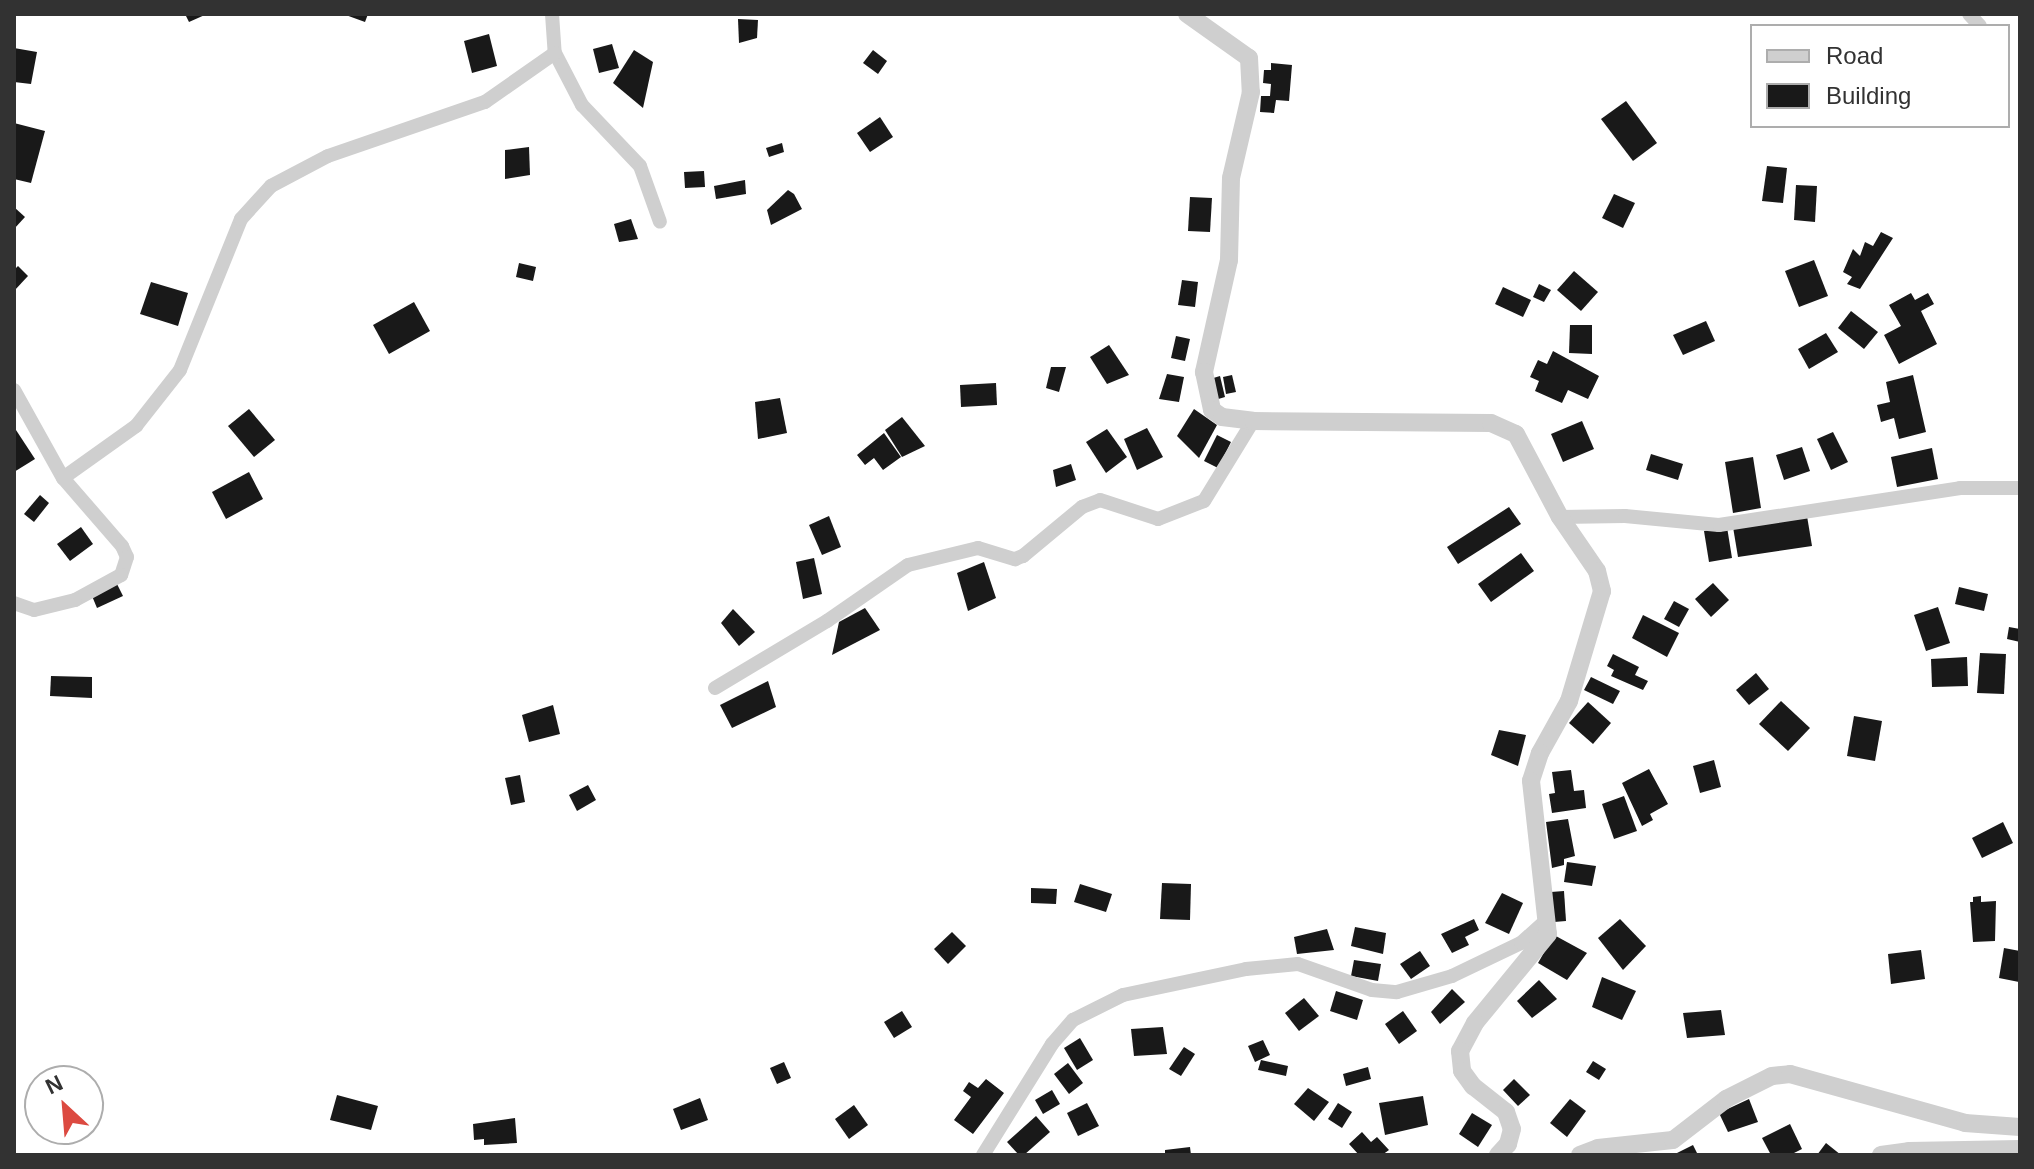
<!DOCTYPE html>
<html>
<head>
<meta charset="utf-8">
<style>
	body { margin:0 }
	#map { position:relative; width:2034px; height:1169px; overflow:hidden; background:#fff; font-family:Helvetica,sans-serif }
	div>[style] { position:absolute }
	.building>* { inset:0; background:#191919 }
	.minor>* { height:14px; margin:-7px; padding:0 7px; transform-origin:7px; border-radius:7px; background:#cfcfcf }
	.tertiary>* { height:18px; margin:-9px; padding:0 9px; transform-origin:9px; border-radius:9px; background:#cfcfcf }
	span { translate:-50% -50%; white-space:nowrap; text-align:center; line-height:1.15; -webkit-text-stroke:8px #fff; paint-order:stroke }
	.frame { position:absolute; inset:0; border:16px solid #323232; pointer-events:none }
	.legend { position:absolute; left:1750px; top:24px; width:260px; height:104px; box-sizing:border-box; background:#fff; border:2px solid #adadad; margin:0; padding:10px 14px; list-style:none; font-size:24px; color:#323232 }
	.legend li { display:flex; align-items:center; gap:16px; height:40px }
	.legend b { width:40px; border:2px solid #adadad }
	.north { position:absolute; left:24px; top:1065px; width:80px; height:80px; box-sizing:border-box; background:#fff; border:2px solid #adadad; border-radius:50%; rotate:334deg; font-size:22px; font-weight:700; line-height:32px; text-align:center; color:#323232 }
	.north::after { content:''; display:block; margin:auto; width:28px; height:36px; background:#dc4a41; clip-path:polygon(50% 0,100% 100%,50% 72%,0 100%) }
</style>
</head>
<body>
<div id="map">
	<div class="building">
		<i style="clip-path:polygon(185px 14px,207px 14px,189px 22px)"></i>
		<i style="clip-path:polygon(343px 14px,368px 14px,365px 22px)"></i>
		<i style="clip-path:polygon(738px 19px,758px 20px,757px 38px,739px 43px)"></i>
		<i style="clip-path:polygon(489px 34px,497px 66px,472px 73px,464px 41px)"></i>
		<i style="clip-path:polygon(612px 44px,619px 68px,599px 73px,593px 49px)"></i>
		<i style="clip-path:polygon(14px 48px,37px 52px,31px 84px,14px 82px)"></i>
		<i style="clip-path:polygon(634px 50px,653px 62px,643px 108px,613px 83px)"></i>
		<i style="clip-path:polygon(873px 50px,887px 61px,878px 74px,863px 63px)"></i>
		<i style="clip-path:polygon(1271px 63px,1292px 65px,1289px 101px,1276px 100px,1274px 113px,1260px 112px,1261px 96px,1270px 96px,1271px 84px,1263px 83px,1264px 70px,1271px 70px)"></i>
		<i style="clip-path:polygon(1626px 101px,1657px 143px,1633px 161px,1601px 119px)"></i>
		<i style="clip-path:polygon(880px 117px,893px 137px,870px 152px,857px 133px)"></i>
		<i style="clip-path:polygon(14px 123px,45px 131px,31px 183px,14px 179px)"></i>
		<i style="clip-path:polygon(782px 143px,784px 152px,769px 157px,766px 148px)"></i>
		<i style="clip-path:polygon(529px 147px,530px 175px,505px 179px,505px 150px)"></i>
		<i style="clip-path:polygon(1767px 166px,1787px 168px,1783px 203px,1762px 201px)"></i>
		<i style="clip-path:polygon(704px 171px,705px 187px,685px 188px,684px 172px)"></i>
		<i style="clip-path:polygon(745px 180px,746px 194px,716px 199px,714px 186px)"></i>
		<i style="clip-path:polygon(1796px 185px,1817px 186px,1815px 222px,1794px 220px)"></i>
		<i style="clip-path:polygon(788px 190px,794px 194px,802px 209px,771px 225px,767px 210px)"></i>
		<i style="clip-path:polygon(1614px 194px,1635px 203px,1623px 228px,1602px 218px)"></i>
		<i style="clip-path:polygon(1190px 197px,1212px 198px,1210px 232px,1188px 231px)"></i>
		<i style="clip-path:polygon(14px 207px,25px 217px,14px 229px)"></i>
		<i style="clip-path:polygon(631px 219px,638px 239px,619px 242px,614px 224px)"></i>
		<i style="clip-path:polygon(1881px 232px,1893px 238px,1860px 289px,1847px 284px,1852px 277px,1843px 272px,1853px 249px,1860px 256px,1865px 242px,1873px 246px)"></i>
		<i style="clip-path:polygon(1814px 260px,1828px 296px,1799px 307px,1785px 271px)"></i>
		<i style="clip-path:polygon(519px 263px,536px 267px,533px 281px,516px 277px)"></i>
		<i style="clip-path:polygon(18px 266px,28px 276px,14px 291px,14px 270px)"></i>
		<i style="clip-path:polygon(1574px 271px,1598px 292px,1581px 311px,1557px 290px)"></i>
		<i style="clip-path:polygon(1182px 280px,1198px 282px,1195px 307px,1178px 305px)"></i>
		<i style="clip-path:polygon(151px 282px,188px 293px,178px 326px,140px 314px)"></i>
		<i style="clip-path:polygon(1539px 284px,1551px 290px,1544px 302px,1533px 297px)"></i>
		<i style="clip-path:polygon(1503px 287px,1531px 300px,1523px 317px,1495px 304px)"></i>
		<i style="clip-path:polygon(1911px 293px,1915px 300px,1928px 293px,1934px 304px,1921px 311px,1937px 344px,1899px 364px,1884px 335px,1901px 326px,1889px 305px)"></i>
		<i style="clip-path:polygon(414px 302px,430px 331px,389px 354px,373px 325px)"></i>
		<i style="clip-path:polygon(1851px 311px,1878px 332px,1864px 349px,1838px 328px)"></i>
		<i style="clip-path:polygon(1706px 321px,1715px 341px,1683px 355px,1673px 335px)"></i>
		<i style="clip-path:polygon(1570px 325px,1592px 325px,1592px 354px,1569px 353px)"></i>
		<i style="clip-path:polygon(1826px 333px,1838px 352px,1809px 369px,1798px 349px)"></i>
		<i style="clip-path:polygon(1176px 336px,1190px 339px,1185px 361px,1171px 358px)"></i>
		<i style="clip-path:polygon(1109px 345px,1129px 375px,1107px 384px,1090px 357px)"></i>
		<i style="clip-path:polygon(1553px 351px,1599px 376px,1588px 399px,1568px 390px,1562px 403px,1535px 391px,1539px 381px,1530px 377px,1538px 360px,1547px 364px)"></i>
		<i style="clip-path:polygon(1051px 367px,1066px 367px,1059px 392px,1046px 388px)"></i>
		<i style="clip-path:polygon(1167px 374px,1184px 377px,1179px 402px,1159px 399px)"></i>
		<i style="clip-path:polygon(1232px 375px,1236px 392px,1226px 394px,1223px 377px)"></i>
		<i style="clip-path:polygon(1913px 375px,1926px 432px,1899px 439px,1894px 418px,1881px 422px,1877px 405px,1890px 402px,1886px 382px)"></i>
		<i style="clip-path:polygon(1220px 376px,1225px 397px,1215px 400px,1210px 379px)"></i>
		<i style="clip-path:polygon(996px 383px,997px 405px,961px 407px,960px 385px)"></i>
		<i style="clip-path:polygon(780px 398px,787px 433px,758px 439px,755px 402px)"></i>
		<i style="clip-path:polygon(249px 409px,275px 440px,254px 457px,228px 426px)"></i>
		<i style="clip-path:polygon(1194px 409px,1217px 425px,1199px 458px,1177px 436px)"></i>
		<i style="clip-path:polygon(902px 417px,925px 446px,902px 457px,885px 430px)"></i>
		<i style="clip-path:polygon(1582px 421px,1594px 449px,1563px 462px,1551px 434px)"></i>
		<i style="clip-path:polygon(14px 427px,35px 459px,14px 472px)"></i>
		<i style="clip-path:polygon(1147px 428px,1163px 457px,1137px 470px,1124px 439px)"></i>
		<i style="clip-path:polygon(1107px 429px,1127px 457px,1106px 473px,1086px 442px)"></i>
		<i style="clip-path:polygon(1833px 432px,1848px 462px,1831px 470px,1817px 439px)"></i>
		<i style="clip-path:polygon(884px 433px,901px 457px,883px 470px,874px 458px,865px 465px,857px 455px)"></i>
		<i style="clip-path:polygon(1217px 435px,1231px 442px,1218px 468px,1204px 461px)"></i>
		<i style="clip-path:polygon(1802px 447px,1810px 471px,1784px 480px,1776px 455px)"></i>
		<i style="clip-path:polygon(1932px 448px,1938px 479px,1897px 487px,1891px 457px)"></i>
		<i style="clip-path:polygon(1651px 454px,1683px 464px,1678px 480px,1646px 470px)"></i>
		<i style="clip-path:polygon(1753px 457px,1761px 508px,1733px 513px,1725px 462px)"></i>
		<i style="clip-path:polygon(1071px 464px,1076px 480px,1056px 487px,1053px 470px)"></i>
		<i style="clip-path:polygon(249px 472px,263px 499px,226px 519px,212px 492px)"></i>
		<i style="clip-path:polygon(40px 495px,49px 503px,34px 522px,24px 514px)"></i>
		<i style="clip-path:polygon(1509px 507px,1521px 524px,1458px 564px,1447px 547px)"></i>
		<i style="clip-path:polygon(829px 516px,841px 547px,822px 555px,809px 525px)"></i>
		<i style="clip-path:polygon(1807px 516px,1812px 546px,1738px 557px,1733px 527px)"></i>
		<i style="clip-path:polygon(81px 527px,93px 544px,70px 561px,57px 544px)"></i>
		<i style="clip-path:polygon(1727px 527px,1732px 558px,1709px 562px,1704px 531px)"></i>
		<i style="clip-path:polygon(1521px 553px,1534px 571px,1491px 602px,1478px 584px)"></i>
		<i style="clip-path:polygon(814px 558px,822px 594px,803px 599px,796px 562px)"></i>
		<i style="clip-path:polygon(984px 562px,996px 598px,968px 611px,957px 573px)"></i>
		<i style="clip-path:polygon(1713px 583px,1729px 600px,1711px 617px,1695px 599px)"></i>
		<i style="clip-path:polygon(117px 584px,123px 596px,97px 608px,92px 596px)"></i>
		<i style="clip-path:polygon(1959px 587px,1988px 594px,1984px 611px,1955px 604px)"></i>
		<i style="clip-path:polygon(1674px 601px,1689px 609px,1679px 627px,1664px 619px)"></i>
		<i style="clip-path:polygon(1938px 607px,1950px 643px,1926px 651px,1914px 615px)"></i>
		<i style="clip-path:polygon(865px 608px,880px 630px,832px 655px,839px 622px)"></i>
		<i style="clip-path:polygon(733px 609px,755px 632px,739px 646px,721px 623px)"></i>
		<i style="clip-path:polygon(1643px 615px,1679px 633px,1667px 657px,1632px 638px)"></i>
		<i style="clip-path:polygon(2009px 627px,2020px 629px,2020px 642px,2007px 639px)"></i>
		<i style="clip-path:polygon(1980px 653px,2006px 654px,2004px 694px,1977px 693px)"></i>
		<i style="clip-path:polygon(1613px 654px,1639px 667px,1635px 675px,1648px 681px,1643px 690px,1611px 676px,1614px 670px,1607px 666px)"></i>
		<i style="clip-path:polygon(1967px 657px,1968px 686px,1932px 687px,1931px 659px)"></i>
		<i style="clip-path:polygon(1756px 673px,1769px 689px,1749px 705px,1736px 690px)"></i>
		<i style="clip-path:polygon(51px 676px,92px 677px,92px 698px,50px 696px)"></i>
		<i style="clip-path:polygon(1591px 677px,1620px 691px,1613px 704px,1584px 690px)"></i>
		<i style="clip-path:polygon(768px 681px,776px 707px,732px 728px,720px 705px)"></i>
		<i style="clip-path:polygon(1781px 701px,1810px 728px,1788px 751px,1759px 724px)"></i>
		<i style="clip-path:polygon(1588px 702px,1611px 723px,1593px 744px,1569px 723px)"></i>
		<i style="clip-path:polygon(553px 705px,560px 734px,529px 742px,522px 715px)"></i>
		<i style="clip-path:polygon(1854px 716px,1882px 721px,1875px 761px,1847px 756px)"></i>
		<i style="clip-path:polygon(1499px 730px,1526px 735px,1518px 766px,1491px 755px)"></i>
		<i style="clip-path:polygon(1714px 760px,1721px 787px,1700px 793px,1693px 766px)"></i>
		<i style="clip-path:polygon(1649px 769px,1668px 804px,1650px 814px,1653px 820px,1642px 826px,1622px 783px)"></i>
		<i style="clip-path:polygon(1571px 770px,1574px 791px,1584px 790px,1586px 808px,1552px 813px,1549px 794px,1555px 793px,1552px 772px)"></i>
		<i style="clip-path:polygon(520px 775px,525px 802px,511px 805px,505px 778px)"></i>
		<i style="clip-path:polygon(588px 785px,596px 800px,577px 811px,569px 795px)"></i>
		<i style="clip-path:polygon(1624px 796px,1637px 831px,1614px 839px,1602px 804px)"></i>
		<i style="clip-path:polygon(1568px 819px,1575px 856px,1564px 859px,1564px 865px,1552px 868px,1546px 822px)"></i>
		<i style="clip-path:polygon(2003px 822px,2013px 843px,1982px 858px,1972px 838px)"></i>
		<i style="clip-path:polygon(1567px 862px,1596px 866px,1592px 886px,1564px 882px)"></i>
		<i style="clip-path:polygon(1162px 883px,1191px 884px,1190px 920px,1160px 919px)"></i>
		<i style="clip-path:polygon(1080px 884px,1112px 894px,1106px 912px,1074px 902px)"></i>
		<i style="clip-path:polygon(1031px 888px,1057px 889px,1056px 904px,1031px 903px)"></i>
		<i style="clip-path:polygon(1564px 891px,1566px 921px,1554px 922px,1551px 892px)"></i>
		<i style="clip-path:polygon(1502px 893px,1523px 903px,1509px 934px,1485px 923px)"></i>
		<i style="clip-path:polygon(1981px 896px,1981px 902px,1996px 901px,1995px 941px,1973px 942px,1970px 902px,1973px 902px,1973px 897px)"></i>
		<i style="clip-path:polygon(1474px 919px,1479px 930px,1465px 937px,1469px 945px,1452px 953px,1441px 934px)"></i>
		<i style="clip-path:polygon(1620px 919px,1646px 946px,1623px 970px,1598px 938px)"></i>
		<i style="clip-path:polygon(1355px 927px,1386px 933px,1383px 954px,1351px 946px)"></i>
		<i style="clip-path:polygon(1327px 929px,1334px 950px,1297px 954px,1294px 937px)"></i>
		<i style="clip-path:polygon(952px 932px,966px 946px,948px 964px,934px 949px)"></i>
		<i style="clip-path:polygon(1554px 935px,1587px 953px,1567px 980px,1538px 963px)"></i>
		<i style="clip-path:polygon(2004px 948px,2020px 951px,2019px 982px,1999px 978px)"></i>
		<i style="clip-path:polygon(1921px 950px,1925px 979px,1891px 984px,1888px 954px)"></i>
		<i style="clip-path:polygon(1420px 951px,1430px 966px,1411px 979px,1400px 964px)"></i>
		<i style="clip-path:polygon(1354px 960px,1381px 964px,1378px 981px,1351px 976px)"></i>
		<i style="clip-path:polygon(1602px 977px,1636px 991px,1622px 1020px,1592px 1007px)"></i>
		<i style="clip-path:polygon(1539px 980px,1557px 999px,1532px 1018px,1517px 1001px)"></i>
		<i style="clip-path:polygon(1452px 989px,1465px 1002px,1440px 1024px,1431px 1012px)"></i>
		<i style="clip-path:polygon(1336px 991px,1363px 1000px,1357px 1020px,1330px 1011px)"></i>
		<i style="clip-path:polygon(1304px 998px,1319px 1016px,1299px 1031px,1285px 1013px)"></i>
		<i style="clip-path:polygon(1721px 1010px,1725px 1035px,1687px 1038px,1683px 1013px)"></i>
		<i style="clip-path:polygon(902px 1011px,912px 1027px,894px 1038px,884px 1022px)"></i>
		<i style="clip-path:polygon(1403px 1011px,1417px 1031px,1399px 1044px,1385px 1024px)"></i>
		<i style="clip-path:polygon(1163px 1027px,1167px 1054px,1134px 1056px,1131px 1029px)"></i>
		<i style="clip-path:polygon(1080px 1038px,1093px 1060px,1077px 1070px,1064px 1048px)"></i>
		<i style="clip-path:polygon(1263px 1040px,1270px 1055px,1255px 1062px,1248px 1046px)"></i>
		<i style="clip-path:polygon(1184px 1047px,1195px 1054px,1181px 1076px,1169px 1069px)"></i>
		<i style="clip-path:polygon(1261px 1060px,1288px 1066px,1286px 1076px,1258px 1070px)"></i>
		<i style="clip-path:polygon(1593px 1061px,1606px 1069px,1599px 1080px,1586px 1072px)"></i>
		<i style="clip-path:polygon(784px 1062px,791px 1078px,777px 1084px,770px 1068px)"></i>
		<i style="clip-path:polygon(1068px 1063px,1083px 1083px,1069px 1094px,1054px 1074px)"></i>
		<i style="clip-path:polygon(1368px 1067px,1371px 1079px,1346px 1086px,1343px 1074px)"></i>
		<i style="clip-path:polygon(986px 1079px,1004px 1093px,973px 1134px,954px 1120px,971px 1097px,963px 1091px,969px 1082px,978px 1088px)"></i>
		<i style="clip-path:polygon(1514px 1079px,1530px 1095px,1518px 1106px,1503px 1090px)"></i>
		<i style="clip-path:polygon(1308px 1088px,1329px 1102px,1314px 1121px,1294px 1104px)"></i>
		<i style="clip-path:polygon(1052px 1090px,1060px 1104px,1043px 1114px,1035px 1100px)"></i>
		<i style="clip-path:polygon(337px 1095px,378px 1106px,371px 1130px,330px 1120px)"></i>
		<i style="clip-path:polygon(1423px 1096px,1428px 1125px,1385px 1135px,1379px 1103px)"></i>
		<i style="clip-path:polygon(700px 1098px,708px 1120px,681px 1130px,673px 1109px)"></i>
		<i style="clip-path:polygon(1570px 1099px,1586px 1111px,1567px 1137px,1550px 1123px)"></i>
		<i style="clip-path:polygon(1749px 1099px,1758px 1122px,1728px 1132px,1719px 1113px)"></i>
		<i style="clip-path:polygon(1087px 1103px,1099px 1126px,1078px 1136px,1067px 1113px)"></i>
		<i style="clip-path:polygon(1338px 1103px,1352px 1112px,1342px 1128px,1328px 1119px)"></i>
		<i style="clip-path:polygon(854px 1105px,868px 1125px,849px 1139px,835px 1119px)"></i>
		<i style="clip-path:polygon(1472px 1113px,1492px 1125px,1478px 1147px,1459px 1134px)"></i>
		<i style="clip-path:polygon(1036px 1116px,1050px 1132px,1024px 1155px,1019px 1155px,1007px 1142px)"></i>
		<i style="clip-path:polygon(515px 1118px,517px 1143px,484px 1145px,484px 1139px,474px 1140px,473px 1124px)"></i>
		<i style="clip-path:polygon(1790px 1124px,1802px 1149px,1790px 1155px,1771px 1155px,1762px 1138px)"></i>
		<i style="clip-path:polygon(1362px 1132px,1371px 1142px,1377px 1137px,1389px 1150px,1382px 1155px,1359px 1155px,1349px 1144px)"></i>
		<i style="clip-path:polygon(1826px 1143px,1841px 1155px,1817px 1155px)"></i>
		<i style="clip-path:polygon(1693px 1145px,1698px 1155px,1678px 1155px,1677px 1153px)"></i>
		<i style="clip-path:polygon(1190px 1147px,1191px 1155px,1165px 1155px,1165px 1150px)"></i>
	</div>
	<div class="minor">
		<i style="left:552px;top:14px;width:39px;rotate:86deg"></i>
		<i style="left:555px;top:53px;width:59px;rotate:62.6deg"></i>
		<i style="left:582px;top:105px;width:84px;rotate:46.4deg"></i>
		<i style="left:640px;top:166px;width:59px;rotate:70.3deg"></i>
		<i style="left:1969px;top:14px;width:16px;rotate:47deg"></i>
		<i style="left:14px;top:390px;width:101px;rotate:60.9deg"></i>
		<i style="left:63px;top:478px;width:90px;rotate:49.1deg"></i>
		<i style="left:122px;top:546px;width:12px;rotate:66deg"></i>
		<i style="left:127px;top:557px;width:19px;rotate:108deg"></i>
		<i style="left:121px;top:575px;width:52px;rotate:151.5deg"></i>
		<i style="left:75px;top:600px;width:42px;rotate:166.3deg"></i>
		<i style="left:34px;top:610px;width:21px;rotate:-161deg"></i>
		<i style="left:63px;top:478px;width:90px;rotate:-35.5deg"></i>
		<i style="left:136px;top:426px;width:71px;rotate:-51.8deg"></i>
		<i style="left:180px;top:370px;width:163px;rotate:-68deg"></i>
		<i style="left:241px;top:219px;width:45px;rotate:-47.7deg"></i>
		<i style="left:271px;top:186px;width:64px;rotate:-27.8deg"></i>
		<i style="left:328px;top:156px;width:166px;rotate:-19deg"></i>
		<i style="left:485px;top:102px;width:85px;rotate:-35deg"></i>
		<i style="left:1560px;top:517px;width:65px;rotate:-0.9deg"></i>
		<i style="left:1625px;top:516px;width:94px;rotate:5.5deg"></i>
		<i style="left:1719px;top:525px;width:244px;rotate:-8.7deg"></i>
		<i style="left:1960px;top:488px;width:60px"></i>
		<i style="left:715px;top:688px;width:131px;rotate:-30.9deg"></i>
		<i style="left:827px;top:621px;width:98px;rotate:-34.7deg"></i>
		<i style="left:908px;top:565px;width:72px;rotate:-13.7deg"></i>
		<i style="left:978px;top:548px;width:39px;rotate:17deg"></i>
		<i style="left:1015px;top:559px;width:9px;rotate:-21deg"></i>
		<i style="left:1023px;top:556px;width:77px;rotate:-39.7deg"></i>
		<i style="left:1082px;top:507px;width:19px;rotate:-21deg"></i>
		<i style="left:1100px;top:500px;width:61px;rotate:18.1deg"></i>
		<i style="left:1158px;top:519px;width:49px;rotate:-21.4deg"></i>
		<i style="left:1204px;top:501px;width:94px;rotate:-58.5deg"></i>
		<i style="left:983px;top:1155px;width:131px;rotate:-58.1deg"></i>
		<i style="left:1052px;top:1044px;width:32px;rotate:-49deg"></i>
		<i style="left:1073px;top:1020px;width:56px;rotate:-26.6deg"></i>
		<i style="left:1123px;top:995px;width:126px;rotate:-11.9deg"></i>
		<i style="left:1246px;top:969px;width:52px;rotate:-5.5deg"></i>
		<i style="left:1298px;top:964px;width:78px;rotate:19.4deg"></i>
		<i style="left:1372px;top:990px;width:25px;rotate:5deg"></i>
		<i style="left:1397px;top:992px;width:57px;rotate:-16.2deg"></i>
		<i style="left:1452px;top:976px;width:76px;rotate:-25.6deg"></i>
		<i style="left:1521px;top:943px;width:36px;rotate:-42deg"></i>
	</div>
	<div class="tertiary">
		<i style="left:1187px;top:14px;width:76px;rotate:35.4deg"></i>
		<i style="left:1249px;top:58px;width:34px;rotate:87deg"></i>
		<i style="left:1251px;top:92px;width:88px;rotate:103.1deg"></i>
		<i style="left:1231px;top:178px;width:82px;rotate:91.4deg"></i>
		<i style="left:1229px;top:260px;width:115px;rotate:102.6deg"></i>
		<i style="left:1204px;top:372px;width:39px;rotate:78deg"></i>
		<i style="left:1212px;top:410px;width:12px;rotate:35deg"></i>
		<i style="left:1222px;top:417px;width:31px;rotate:7deg"></i>
		<i style="left:1253px;top:421px;width:238px;rotate:0.5deg"></i>
		<i style="left:1491px;top:423px;width:27px;rotate:24deg"></i>
		<i style="left:1516px;top:434px;width:94px;rotate:62.1deg"></i>
		<i style="left:1560px;top:517px;width:65px;rotate:55.6deg"></i>
		<i style="left:1597px;top:571px;width:21px;rotate:76deg"></i>
		<i style="left:1602px;top:591px;width:115px;rotate:106.7deg"></i>
		<i style="left:1569px;top:701px;width:60px;rotate:119.1deg"></i>
		<i style="left:1540px;top:753px;width:29px;rotate:108deg"></i>
		<i style="left:1531px;top:781px;width:154px;rotate:83.7deg"></i>
		<i style="left:1548px;top:934px;width:115px;rotate:129.4deg"></i>
		<i style="left:1475px;top:1023px;width:32px;rotate:118deg"></i>
		<i style="left:1460px;top:1051px;width:20px;rotate:84deg"></i>
		<i style="left:1462px;top:1071px;width:19px;rotate:54deg"></i>
		<i style="left:1473px;top:1086px;width:42px;rotate:38.2deg"></i>
		<i style="left:1506px;top:1112px;width:18px;rotate:71deg"></i>
		<i style="left:1512px;top:1129px;width:16px;rotate:105deg"></i>
		<i style="left:1508px;top:1144px;width:15px;rotate:132deg"></i>
		<i style="left:1580px;top:1155px;width:19px;rotate:-21deg"></i>
		<i style="left:1598px;top:1148px;width:75px;rotate:-6.1deg"></i>
		<i style="left:1673px;top:1140px;width:67px;rotate:-37.7deg"></i>
		<i style="left:1726px;top:1099px;width:51px;rotate:-26.6deg"></i>
		<i style="left:1772px;top:1076px;width:18px;rotate:-6deg"></i>
		<i style="left:1790px;top:1074px;width:182px;rotate:15.6deg"></i>
		<i style="left:1965px;top:1123px;width:55px;rotate:4.2deg"></i>
		<i style="left:1881px;top:1155px;width:28px;rotate:-8deg"></i>
		<i style="left:1909px;top:1151px;width:111px;rotate:-1deg"></i>
	</div>
	<div class="frame"></div>
	<ul class="legend">
	<li><b style="height:10px;background:#cfcfcf"></b>Road</li>
	<li><b style="height:22px;background:#191919"></b>Building</li>
	</ul>
	<div class="north">N</div>
</div>
</body>
</html>
